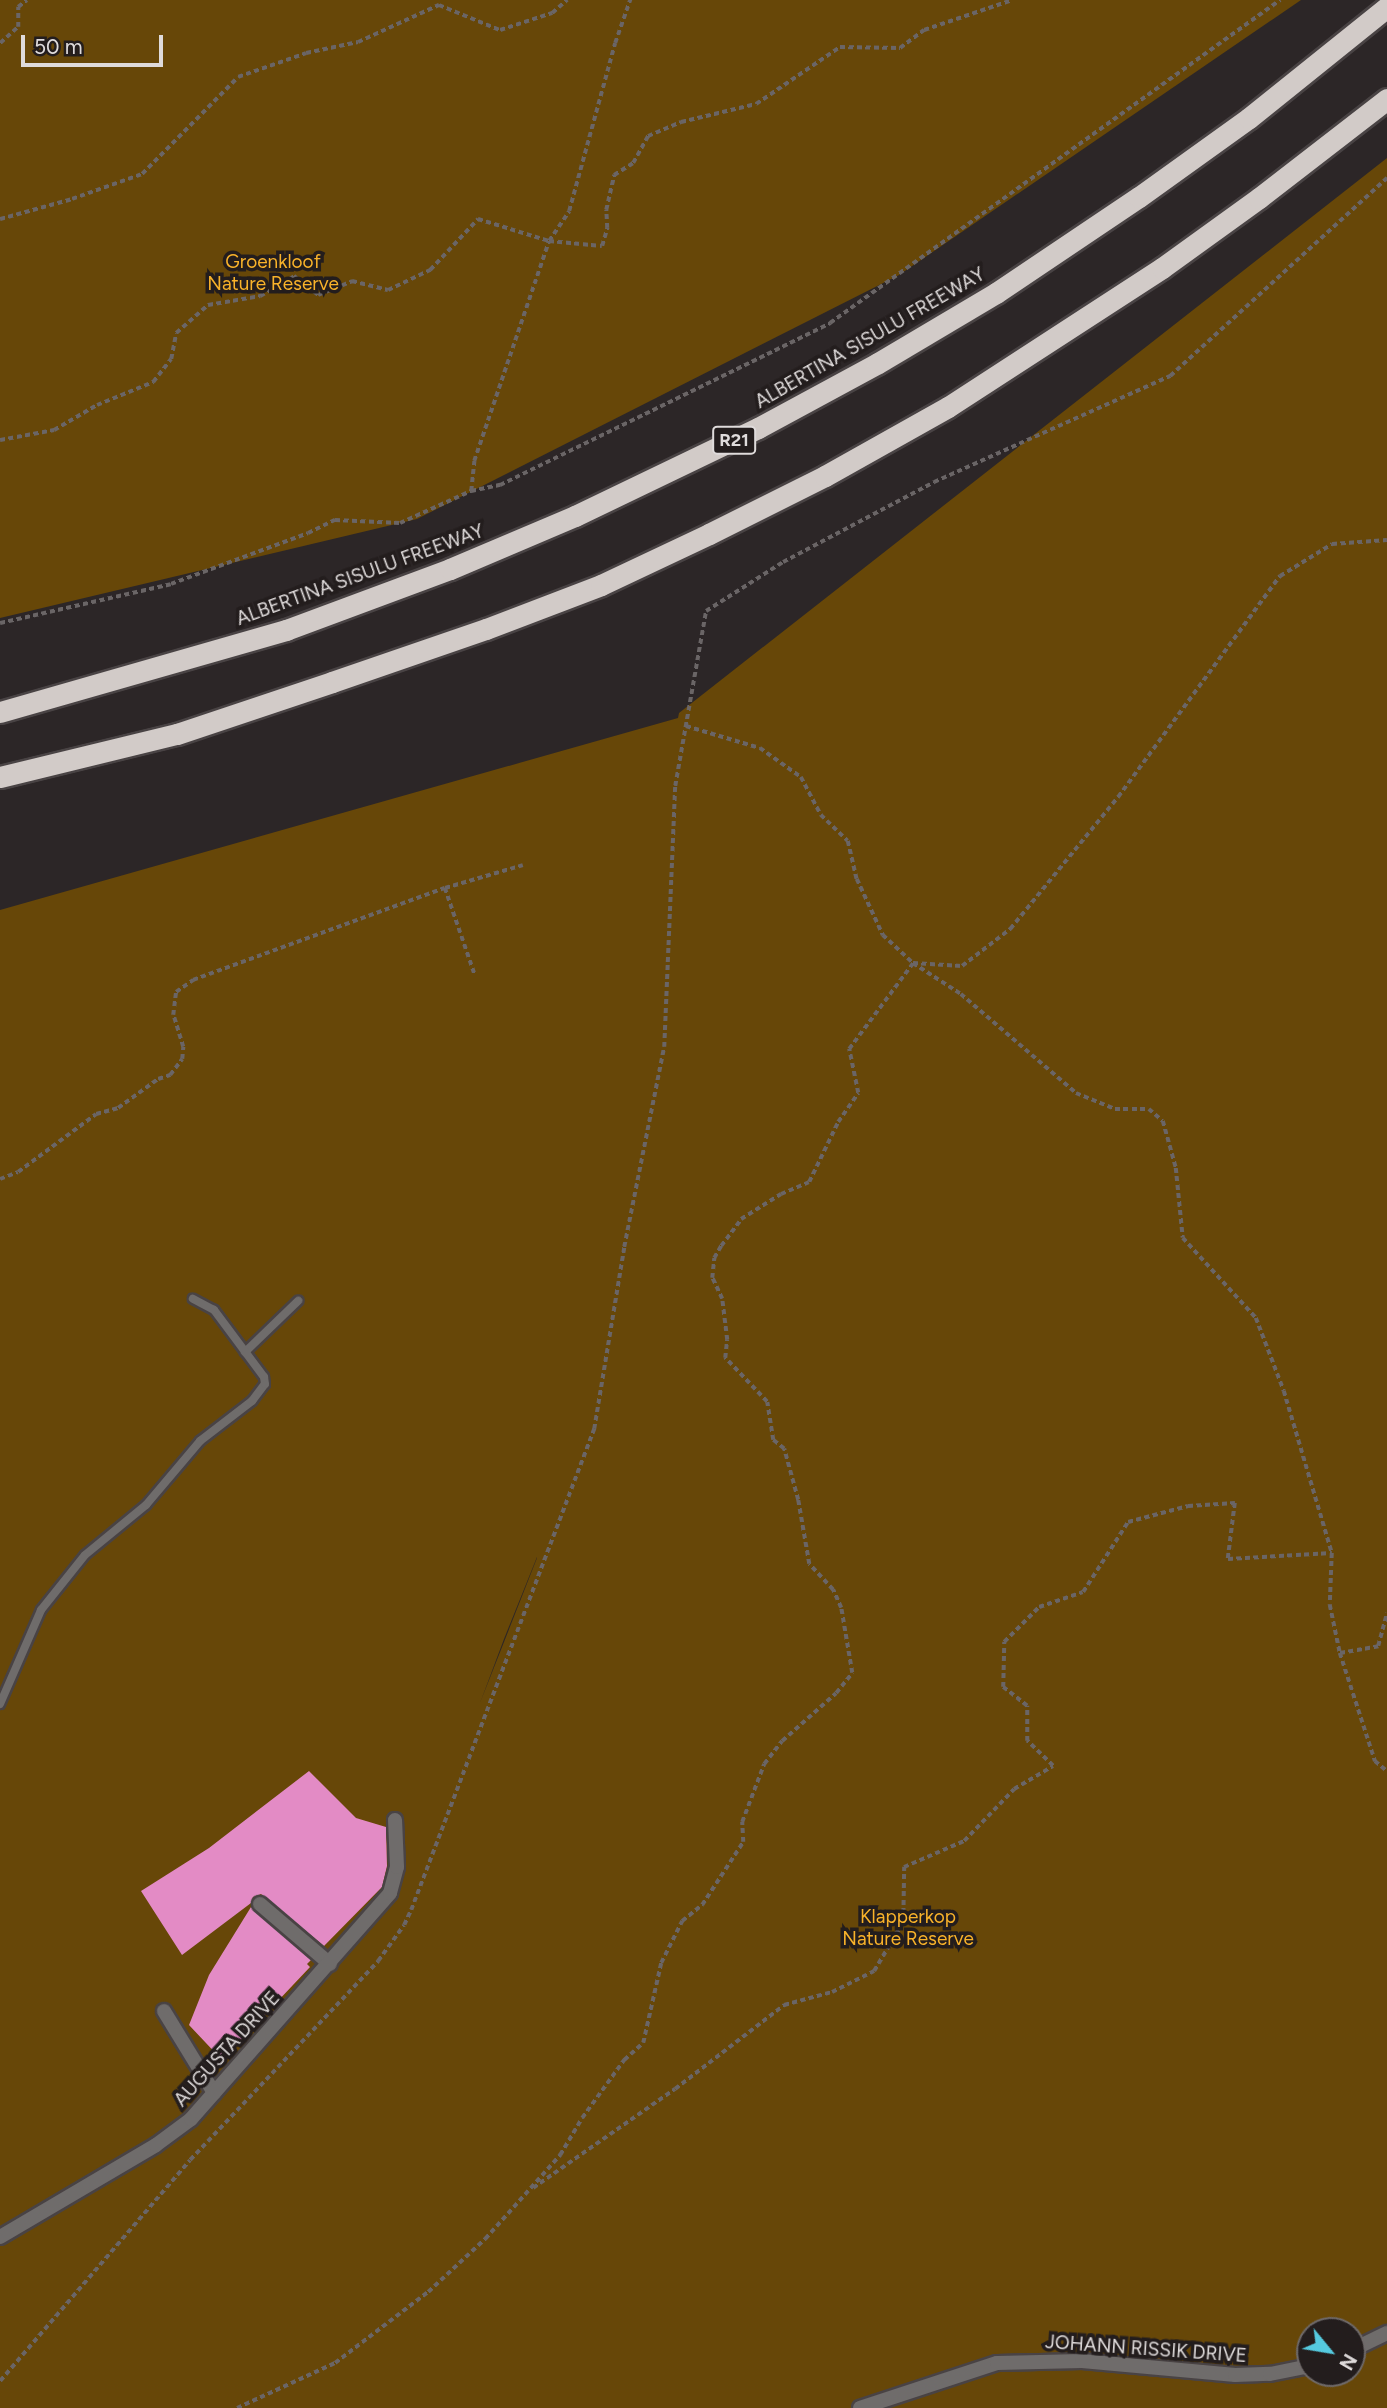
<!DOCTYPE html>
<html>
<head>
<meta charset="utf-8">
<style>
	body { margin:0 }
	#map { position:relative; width:1387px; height:2408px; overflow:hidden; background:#2c2627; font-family:Figtree,sans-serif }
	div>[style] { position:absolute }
	.green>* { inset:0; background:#674708 }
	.building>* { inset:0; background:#e38bc5 }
	.path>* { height:3.5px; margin-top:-1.75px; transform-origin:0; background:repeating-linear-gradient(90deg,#6a6566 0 5px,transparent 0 8.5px) }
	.roads { filter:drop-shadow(2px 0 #494344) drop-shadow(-2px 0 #494344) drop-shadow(0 2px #494344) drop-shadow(0 -2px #494344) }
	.lane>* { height:8px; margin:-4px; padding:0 4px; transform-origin:4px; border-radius:4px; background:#6f6c6b }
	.street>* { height:14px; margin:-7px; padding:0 7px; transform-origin:7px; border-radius:7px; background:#6f6c6b }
	.highway>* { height:21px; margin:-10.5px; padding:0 10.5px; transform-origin:10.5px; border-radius:10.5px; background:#d2cbc8 }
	span { translate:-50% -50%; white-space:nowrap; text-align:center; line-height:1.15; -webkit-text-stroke:7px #231d1d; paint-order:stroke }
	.shield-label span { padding:2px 5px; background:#231d1d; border:2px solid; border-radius:5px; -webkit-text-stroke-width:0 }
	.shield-label { font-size:18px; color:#dfdbdb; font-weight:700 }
	.park-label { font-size:19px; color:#f8b22a }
	.street-label { font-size:19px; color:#dfdbdb }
	.north { position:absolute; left:1296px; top:2317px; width:70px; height:70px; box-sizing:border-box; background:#231d1d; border:2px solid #6e6969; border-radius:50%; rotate:120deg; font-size:19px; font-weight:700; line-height:28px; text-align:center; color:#dfdbdb }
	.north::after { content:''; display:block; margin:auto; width:24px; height:32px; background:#55cadf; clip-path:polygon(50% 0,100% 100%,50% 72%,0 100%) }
	.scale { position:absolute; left:21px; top:35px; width:142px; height:32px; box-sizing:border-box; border:4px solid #dfdbdb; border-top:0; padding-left:9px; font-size:21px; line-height:24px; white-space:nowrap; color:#dfdbdb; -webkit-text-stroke:5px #231d1d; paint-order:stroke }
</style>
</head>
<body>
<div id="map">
	<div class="green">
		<i style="clip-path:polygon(0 0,1301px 0,899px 275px,417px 519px,0 618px)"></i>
		<i style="clip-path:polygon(evenodd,1387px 158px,1387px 2408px,0 2408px,0 910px,678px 718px,679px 713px,1387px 158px,537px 1557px,537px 1558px,480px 1703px,504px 1639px,537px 1557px,1387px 158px,1310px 2331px,1352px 2331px,1352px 2373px,1310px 2373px,1310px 2331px)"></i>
	</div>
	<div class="building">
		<i style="clip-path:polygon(309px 1771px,356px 1818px,386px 1827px,387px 1866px,382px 1887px,324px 1946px,261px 1894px,253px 1897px,251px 1903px,182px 1955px,141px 1891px,209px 1848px)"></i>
		<i style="clip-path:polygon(251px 1907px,311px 1960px,307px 1964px,310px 1967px,222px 2060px,189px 2025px,209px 1975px)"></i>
	</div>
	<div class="path">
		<i style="left:0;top:43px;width:24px;rotate:-42deg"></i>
		<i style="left:18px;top:27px;width:20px;rotate:-90deg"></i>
		<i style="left:18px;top:7px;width:11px;rotate:-38deg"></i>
		<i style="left:0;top:219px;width:75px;rotate:-15.5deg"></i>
		<i style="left:72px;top:199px;width:74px;rotate:-19.7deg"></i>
		<i style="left:142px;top:174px;width:136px;rotate:-45.3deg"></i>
		<i style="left:238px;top:77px;width:72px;rotate:-19.4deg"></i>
		<i style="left:306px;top:53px;width:53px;rotate:-11.9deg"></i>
		<i style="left:358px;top:42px;width:89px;rotate:-24.6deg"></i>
		<i style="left:439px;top:5px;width:66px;rotate:22.3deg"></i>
		<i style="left:500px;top:30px;width:55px;rotate:-18.1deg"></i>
		<i style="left:552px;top:13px;width:20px;rotate:-41deg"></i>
		<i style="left:0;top:440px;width:55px;rotate:-10.5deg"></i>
		<i style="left:54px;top:430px;width:50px;rotate:-30.2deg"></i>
		<i style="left:97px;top:405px;width:61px;rotate:-22.3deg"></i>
		<i style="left:153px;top:382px;width:29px;rotate:-52deg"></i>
		<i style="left:171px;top:359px;width:26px;rotate:-79deg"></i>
		<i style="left:176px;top:333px;width:43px;rotate:-41.2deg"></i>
		<i style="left:208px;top:305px;width:53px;rotate:-9.8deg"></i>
		<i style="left:260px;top:296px;width:39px;rotate:-30deg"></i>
		<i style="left:294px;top:276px;width:31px;rotate:38deg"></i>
		<i style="left:318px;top:295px;width:37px;rotate:-22deg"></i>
		<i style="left:352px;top:281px;width:37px;rotate:14deg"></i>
		<i style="left:388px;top:290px;width:47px;rotate:-25.5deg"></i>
		<i style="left:430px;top:270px;width:70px;rotate:-46.7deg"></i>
		<i style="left:478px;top:219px;width:74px;rotate:17.2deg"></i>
		<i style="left:549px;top:241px;width:53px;rotate:5.4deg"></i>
		<i style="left:602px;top:246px;width:19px;rotate:-74deg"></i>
		<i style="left:607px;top:228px;width:18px;rotate:-93deg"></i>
		<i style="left:606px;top:210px;width:36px;rotate:-77deg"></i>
		<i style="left:614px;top:175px;width:22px;rotate:-32deg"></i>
		<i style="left:633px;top:163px;width:31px;rotate:-61deg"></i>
		<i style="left:648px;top:136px;width:36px;rotate:-23deg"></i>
		<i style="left:681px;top:122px;width:77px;rotate:-13.5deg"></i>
		<i style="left:756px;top:104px;width:102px;rotate:-34.2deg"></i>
		<i style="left:840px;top:47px;width:60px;rotate:1deg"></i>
		<i style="left:900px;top:48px;width:30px;rotate:-37deg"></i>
		<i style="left:924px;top:30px;width:93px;rotate:-18.8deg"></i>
		<i style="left:471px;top:491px;width:30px;rotate:-84deg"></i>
		<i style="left:474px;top:461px;width:232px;rotate:-71.2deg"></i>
		<i style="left:549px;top:241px;width:36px;rotate:-56deg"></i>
		<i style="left:569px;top:211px;width:174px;rotate:-74.7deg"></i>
		<i style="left:615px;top:43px;width:46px;rotate:-70.8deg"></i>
		<i style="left:0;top:623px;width:175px;rotate:-12.8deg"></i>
		<i style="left:171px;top:584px;width:146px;rotate:-20.4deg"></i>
		<i style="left:308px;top:533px;width:30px;rotate:-26deg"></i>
		<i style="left:335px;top:520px;width:65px;rotate:2.6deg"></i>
		<i style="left:400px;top:523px;width:78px;rotate:-24.3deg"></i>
		<i style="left:471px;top:491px;width:30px;rotate:-12deg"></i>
		<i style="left:500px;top:485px;width:368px;rotate:-26.1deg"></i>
		<i style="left:830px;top:323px;width:554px;rotate:-35.67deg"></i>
		<i style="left:686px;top:726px;width:77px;rotate:16.6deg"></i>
		<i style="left:760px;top:748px;width:50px;rotate:35.3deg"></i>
		<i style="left:801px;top:777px;width:43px;rotate:62.2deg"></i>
		<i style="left:821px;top:815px;width:37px;rotate:44deg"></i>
		<i style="left:848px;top:841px;width:39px;rotate:77deg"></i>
		<i style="left:857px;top:879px;width:62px;rotate:65.1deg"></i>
		<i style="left:883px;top:935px;width:41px;rotate:43deg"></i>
		<i style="left:913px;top:963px;width:57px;rotate:32.9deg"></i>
		<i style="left:961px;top:994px;width:152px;rotate:40.7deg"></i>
		<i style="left:1076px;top:1093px;width:42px;rotate:22.3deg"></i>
		<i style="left:1115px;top:1109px;width:34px"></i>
		<i style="left:1149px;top:1109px;width:18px;rotate:41deg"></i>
		<i style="left:1163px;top:1121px;width:49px;rotate:74.5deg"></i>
		<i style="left:1176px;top:1168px;width:70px;rotate:84.3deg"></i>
		<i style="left:1183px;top:1238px;width:108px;rotate:47.6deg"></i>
		<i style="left:1256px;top:1318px;width:78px;rotate:69deg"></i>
		<i style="left:1284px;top:1391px;width:169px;rotate:73.5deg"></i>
		<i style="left:1332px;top:1553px;width:52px;rotate:92.2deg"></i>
		<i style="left:1330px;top:1605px;width:49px;rotate:78.2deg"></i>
		<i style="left:1340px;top:1653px;width:114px;rotate:72deg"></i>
		<i style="left:1375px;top:1761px;width:16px;rotate:40deg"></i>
		<i style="left:445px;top:888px;width:92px;rotate:71deg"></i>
		<i style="left:0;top:1179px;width:19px;rotate:-21deg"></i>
		<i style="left:18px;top:1172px;width:97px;rotate:-36.6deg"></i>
		<i style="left:96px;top:1114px;width:23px;rotate:-15deg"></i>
		<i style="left:118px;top:1108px;width:49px;rotate:-35.9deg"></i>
		<i style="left:158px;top:1079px;width:13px;rotate:-18deg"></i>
		<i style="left:170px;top:1075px;width:20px;rotate:-53deg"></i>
		<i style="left:182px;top:1059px;width:12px;rotate:-85deg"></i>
		<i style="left:183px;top:1047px;width:34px;rotate:-107deg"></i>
		<i style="left:173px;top:1015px;width:23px;rotate:-83deg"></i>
		<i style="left:176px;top:992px;width:21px;rotate:-35deg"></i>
		<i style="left:193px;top:980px;width:268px;rotate:-20.1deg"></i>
		<i style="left:445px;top:888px;width:81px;rotate:-16.4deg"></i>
		<i style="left:1340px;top:1653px;width:39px;rotate:-10deg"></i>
		<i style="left:1378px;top:1646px;width:34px;rotate:-75deg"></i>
		<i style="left:533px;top:2188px;width:173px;rotate:-34.9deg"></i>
		<i style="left:675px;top:2089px;width:138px;rotate:-37.6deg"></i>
		<i style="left:784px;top:2005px;width:50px;rotate:-15.2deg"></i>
		<i style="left:832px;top:1992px;width:47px;rotate:-26.6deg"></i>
		<i style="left:874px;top:1971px;width:57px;rotate:-59.4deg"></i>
		<i style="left:903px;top:1922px;width:55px;rotate:-89deg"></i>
		<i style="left:904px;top:1867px;width:65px;rotate:-23.4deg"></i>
		<i style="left:964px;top:1841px;width:72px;rotate:-46.1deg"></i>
		<i style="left:1014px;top:1789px;width:45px;rotate:-30.5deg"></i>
		<i style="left:1053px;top:1766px;width:36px;rotate:-136deg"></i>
		<i style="left:1027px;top:1741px;width:35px;rotate:-90deg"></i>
		<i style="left:1027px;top:1706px;width:31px;rotate:-142deg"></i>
		<i style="left:1003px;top:1687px;width:45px;rotate:-88.7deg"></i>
		<i style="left:1004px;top:1642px;width:49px;rotate:-45deg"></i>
		<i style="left:1039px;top:1607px;width:46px;rotate:-18.8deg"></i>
		<i style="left:1083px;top:1592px;width:83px;rotate:-57.3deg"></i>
		<i style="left:1128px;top:1522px;width:62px;rotate:-14.9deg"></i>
		<i style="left:1188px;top:1506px;width:47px;rotate:-3.7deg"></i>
		<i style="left:1235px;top:1503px;width:56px;rotate:97.1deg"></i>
		<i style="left:1228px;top:1559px;width:104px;rotate:-3.3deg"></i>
		<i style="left:0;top:2381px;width:291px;rotate:-49.3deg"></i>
		<i style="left:190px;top:2160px;width:274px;rotate:-46.6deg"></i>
		<i style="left:378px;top:1961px;width:44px;rotate:-54.2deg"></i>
		<i style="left:404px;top:1925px;width:17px;rotate:-65deg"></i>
		<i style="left:411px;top:1910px;width:515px;rotate:-69.17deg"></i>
		<i style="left:594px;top:1429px;width:184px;rotate:-80.6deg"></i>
		<i style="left:624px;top:1247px;width:204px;rotate:-78.7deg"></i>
		<i style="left:664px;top:1047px;width:261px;rotate:-87.6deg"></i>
		<i style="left:675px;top:786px;width:178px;rotate:-80deg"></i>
		<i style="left:706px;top:611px;width:91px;rotate:-32.5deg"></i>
		<i style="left:783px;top:562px;width:171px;rotate:-27.9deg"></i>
		<i style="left:934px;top:482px;width:259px;rotate:-24.2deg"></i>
		<i style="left:1170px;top:376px;width:294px;rotate:-42.4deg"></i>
		<i style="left:237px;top:2408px;width:108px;rotate:-24.7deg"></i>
		<i style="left:335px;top:2363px;width:117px;rotate:-37.4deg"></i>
		<i style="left:428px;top:2292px;width:78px;rotate:-42.9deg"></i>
		<i style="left:485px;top:2239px;width:113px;rotate:-48.2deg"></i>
		<i style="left:560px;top:2155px;width:43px;rotate:-59.3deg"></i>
		<i style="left:582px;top:2118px;width:72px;rotate:-54.1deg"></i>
		<i style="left:624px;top:2060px;width:25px;rotate:-42deg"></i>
		<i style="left:643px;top:2043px;width:82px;rotate:-77.3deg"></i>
		<i style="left:661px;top:1963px;width:47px;rotate:-63.4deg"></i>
		<i style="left:682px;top:1921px;width:26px;rotate:-39deg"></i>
		<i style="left:702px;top:1905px;width:75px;rotate:-56.9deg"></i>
		<i style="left:743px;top:1842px;width:20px;rotate:-93deg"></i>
		<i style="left:742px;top:1822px;width:62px;rotate:-69.2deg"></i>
		<i style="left:764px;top:1764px;width:29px;rotate:-52deg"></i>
		<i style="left:782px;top:1741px;width:72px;rotate:-41.6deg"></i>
		<i style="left:836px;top:1693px;width:26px;rotate:-51deg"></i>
		<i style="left:852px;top:1673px;width:66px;rotate:-99.6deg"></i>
		<i style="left:841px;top:1608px;width:20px;rotate:-114deg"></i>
		<i style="left:833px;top:1590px;width:35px;rotate:-133deg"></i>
		<i style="left:809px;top:1564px;width:65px;rotate:-99.8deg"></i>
		<i style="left:798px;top:1500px;width:53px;rotate:-105.4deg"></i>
		<i style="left:784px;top:1449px;width:14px;rotate:-141deg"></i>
		<i style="left:773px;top:1440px;width:38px;rotate:-99deg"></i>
		<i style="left:767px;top:1402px;width:61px;rotate:-133.7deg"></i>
		<i style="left:725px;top:1358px;width:18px;rotate:-84deg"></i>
		<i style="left:727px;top:1340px;width:41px;rotate:-97deg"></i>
		<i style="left:722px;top:1299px;width:23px;rotate:-115deg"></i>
		<i style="left:712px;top:1278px;width:20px;rotate:-84deg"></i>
		<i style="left:714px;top:1258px;width:14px;rotate:-60deg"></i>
		<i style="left:721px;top:1246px;width:34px;rotate:-53deg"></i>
		<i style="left:741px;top:1219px;width:47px;rotate:-32deg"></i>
		<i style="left:781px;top:1194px;width:30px;rotate:-23deg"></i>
		<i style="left:809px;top:1182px;width:67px;rotate:-64.2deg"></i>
		<i style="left:838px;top:1122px;width:35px;rotate:-55deg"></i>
		<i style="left:858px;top:1093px;width:45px;rotate:-101.6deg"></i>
		<i style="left:849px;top:1049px;width:107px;rotate:-53.3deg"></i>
		<i style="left:913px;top:963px;width:49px;rotate:3.5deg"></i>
		<i style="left:962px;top:966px;width:61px;rotate:-37.6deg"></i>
		<i style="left:1010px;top:929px;width:171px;rotate:-50.7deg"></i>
		<i style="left:1118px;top:797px;width:274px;rotate:-53.8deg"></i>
		<i style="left:1280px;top:576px;width:61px;rotate:-31.6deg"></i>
		<i style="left:1332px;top:544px;width:55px;rotate:-4.2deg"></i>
	</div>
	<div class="roads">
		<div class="lane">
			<i style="left:245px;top:1352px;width:74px;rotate:-43.9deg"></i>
			<i style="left:0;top:1704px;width:103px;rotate:-66.4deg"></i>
			<i style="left:41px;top:1610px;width:70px;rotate:-51.3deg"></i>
			<i style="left:85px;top:1555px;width:79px;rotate:-39.3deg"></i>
			<i style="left:146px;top:1505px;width:84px;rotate:-49.8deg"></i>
			<i style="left:200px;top:1441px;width:66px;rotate:-37.6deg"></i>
			<i style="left:252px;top:1401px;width:21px;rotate:-53deg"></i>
			<i style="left:265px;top:1384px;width:7px;rotate:-98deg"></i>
			<i style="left:264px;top:1377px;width:84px;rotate:-126.7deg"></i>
			<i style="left:214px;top:1310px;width:24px;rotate:-152deg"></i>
		</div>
		<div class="street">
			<i style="left:260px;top:1904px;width:92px;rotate:40.6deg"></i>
			<i style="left:164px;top:2011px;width:96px;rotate:58.6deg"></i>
			<i style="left:0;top:2237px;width:181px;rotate:-30.5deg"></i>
			<i style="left:156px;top:2145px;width:44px;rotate:-36.6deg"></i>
			<i style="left:191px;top:2119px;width:301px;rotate:-48.6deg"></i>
			<i style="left:390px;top:1893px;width:27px;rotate:-75deg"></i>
			<i style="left:397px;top:1867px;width:47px;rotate:-92.4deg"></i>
			<i style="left:1352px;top:2350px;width:39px;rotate:-26deg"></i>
			<i style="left:860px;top:2408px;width:144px;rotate:-18.2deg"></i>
			<i style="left:997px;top:2363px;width:85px;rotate:-1.3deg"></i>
			<i style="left:1082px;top:2361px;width:154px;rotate:5.2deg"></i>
			<i style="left:1235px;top:2375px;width:35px;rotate:-2deg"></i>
			<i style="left:1270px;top:2374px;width:41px;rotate:-11.3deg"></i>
		</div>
		<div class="highway">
			<i style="left:0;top:712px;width:298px;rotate:-16deg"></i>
			<i style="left:286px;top:630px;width:175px;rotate:-20.4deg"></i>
			<i style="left:450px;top:569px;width:136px;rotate:-23deg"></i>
			<i style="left:575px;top:516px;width:203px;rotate:-25.7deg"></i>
			<i style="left:758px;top:428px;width:136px;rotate:-28.4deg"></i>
			<i style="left:878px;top:363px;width:137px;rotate:-30.7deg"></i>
			<i style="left:996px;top:293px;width:172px;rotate:-33.9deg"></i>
			<i style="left:1139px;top:197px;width:135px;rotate:-35.7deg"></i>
			<i style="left:1249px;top:118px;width:177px;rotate:-38.8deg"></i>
			<i style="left:0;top:777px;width:182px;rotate:-13.7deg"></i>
			<i style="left:177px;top:734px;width:163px;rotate:-18.5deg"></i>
			<i style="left:332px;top:682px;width:163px;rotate:-19deg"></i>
			<i style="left:486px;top:629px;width:123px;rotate:-20.9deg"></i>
			<i style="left:601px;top:585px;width:119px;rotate:-25.3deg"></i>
			<i style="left:709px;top:534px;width:130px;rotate:-26.6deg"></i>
			<i style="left:825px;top:476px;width:141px;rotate:-29.3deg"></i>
			<i style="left:948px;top:407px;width:255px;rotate:-33deg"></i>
			<i style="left:1162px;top:268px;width:120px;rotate:-35.8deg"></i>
			<i style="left:1259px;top:198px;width:162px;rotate:-37.7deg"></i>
		</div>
	</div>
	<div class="shield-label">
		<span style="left:734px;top:440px">R21</span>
	</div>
	<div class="park-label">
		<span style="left:273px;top:273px">Groenkloof<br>Nature Reserve</span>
		<span style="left:908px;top:1928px">Klapperkop<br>Nature Reserve</span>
	</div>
	<div class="street-label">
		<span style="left:870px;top:338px;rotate:-30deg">ALBERTINA SISULU FREEWAY</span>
		<span style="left:360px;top:575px;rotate:-20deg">ALBERTINA SISULU FREEWAY</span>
		<span style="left:227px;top:2049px;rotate:-48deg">AUGUSTA DRIVE</span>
		<span style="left:1146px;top:2349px;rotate:4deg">JOHANN RISSIK DRIVE</span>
	</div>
	<div class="north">N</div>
	<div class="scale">50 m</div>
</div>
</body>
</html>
